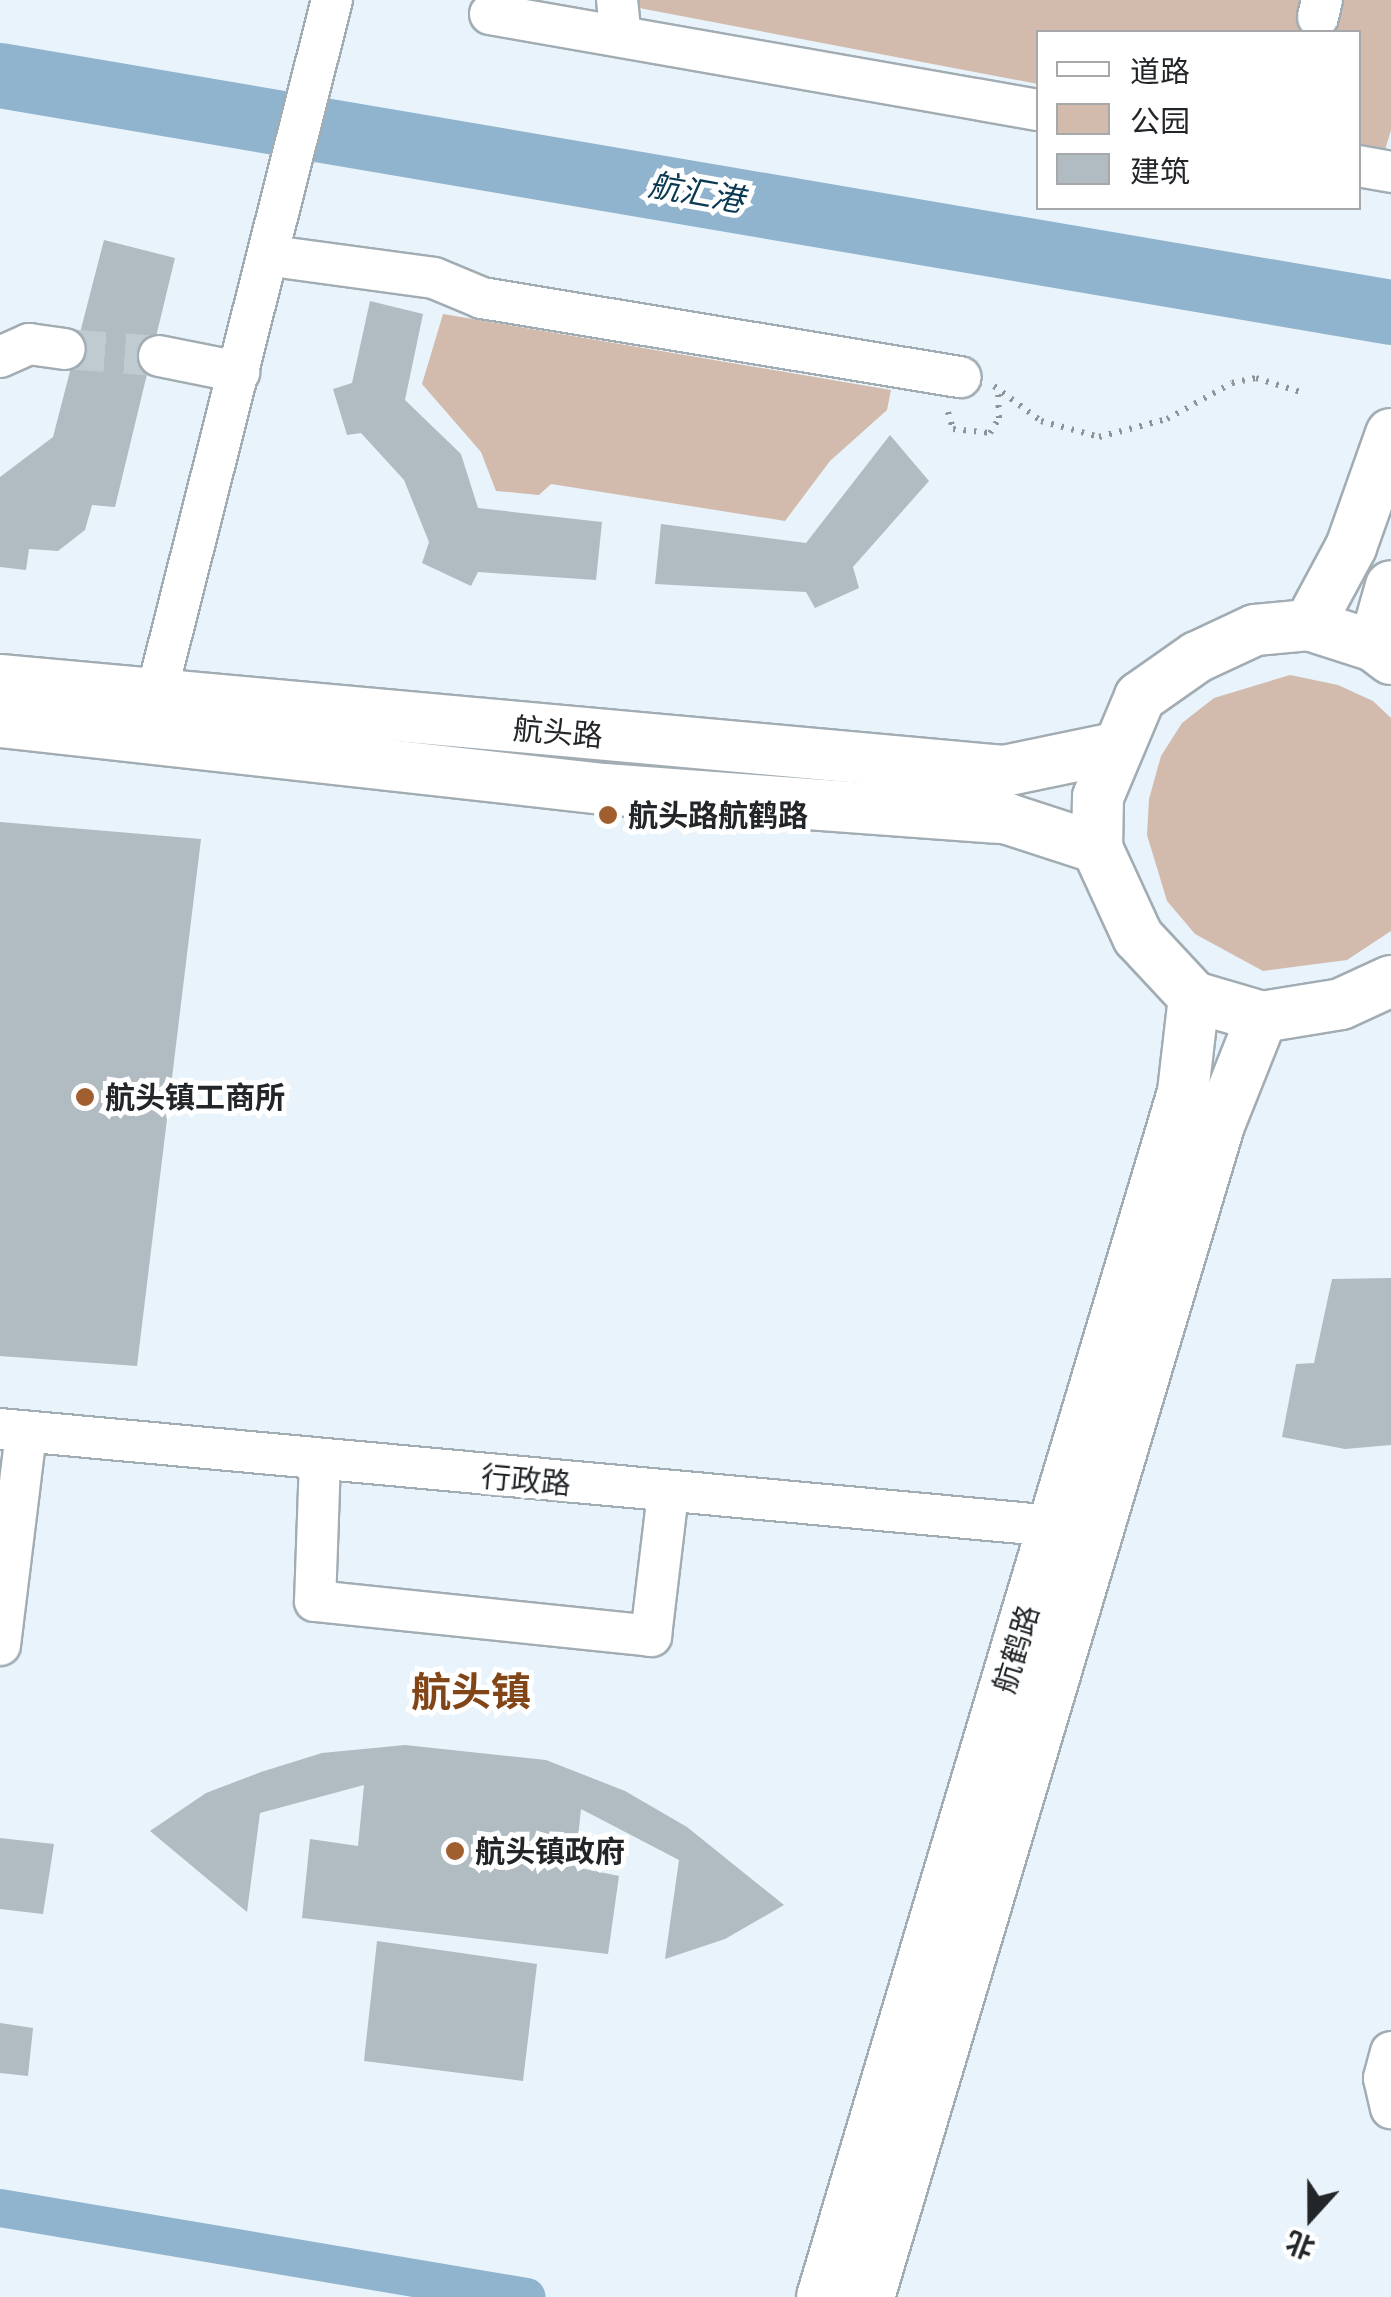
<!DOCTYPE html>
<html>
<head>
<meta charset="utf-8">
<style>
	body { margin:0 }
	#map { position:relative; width:1391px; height:2297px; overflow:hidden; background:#e8f3fb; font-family:Merriweather,"Noto Sans SC",serif }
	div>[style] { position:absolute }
	.green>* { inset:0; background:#d2bbac }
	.canal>* { height:38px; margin:-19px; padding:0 19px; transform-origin:19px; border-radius:19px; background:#90b4cd }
	.river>* { height:65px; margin:-32.5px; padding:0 32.5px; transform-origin:32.5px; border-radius:32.5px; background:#90b4cd }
	.building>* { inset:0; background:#b0bbc2 }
	.minor-tunnel>* { height:40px; margin-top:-20px; transform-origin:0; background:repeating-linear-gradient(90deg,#c0cad1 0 40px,transparent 0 60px) }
	.path>* { height:6px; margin-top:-3px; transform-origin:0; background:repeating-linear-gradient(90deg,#8c9399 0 2.5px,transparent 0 10.5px) }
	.roads { filter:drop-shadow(2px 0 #a2acb3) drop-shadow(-2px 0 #a2acb3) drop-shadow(0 2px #a2acb3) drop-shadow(0 -2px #a2acb3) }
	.minor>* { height:40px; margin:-20px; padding:0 20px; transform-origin:20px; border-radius:20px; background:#fff }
	.major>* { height:50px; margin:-25px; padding:0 25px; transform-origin:25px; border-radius:25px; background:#fff }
	.dots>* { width:28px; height:28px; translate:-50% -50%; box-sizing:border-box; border:5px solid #fff; border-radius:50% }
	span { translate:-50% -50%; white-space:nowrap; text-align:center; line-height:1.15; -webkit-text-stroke:10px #fff; paint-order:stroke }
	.street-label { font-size:30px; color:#222629 }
	.poi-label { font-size:30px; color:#222629; font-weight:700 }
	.left { translate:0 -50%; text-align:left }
	.water-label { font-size:32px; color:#093953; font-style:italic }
	.district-label { font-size:40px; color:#814518; font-weight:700 }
	.legend { position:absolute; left:1036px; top:30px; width:325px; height:180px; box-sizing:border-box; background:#fff; border:2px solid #a7a8a9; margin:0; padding:12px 18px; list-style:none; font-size:30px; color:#222629 }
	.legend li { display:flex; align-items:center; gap:20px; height:50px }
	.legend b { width:50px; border:2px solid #a7a8a9 }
	.north { position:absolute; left:1261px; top:2167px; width:100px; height:100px; -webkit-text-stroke:8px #fff; paint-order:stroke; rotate:201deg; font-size:28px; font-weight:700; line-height:40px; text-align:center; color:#222629 }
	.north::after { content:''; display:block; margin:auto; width:35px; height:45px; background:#222629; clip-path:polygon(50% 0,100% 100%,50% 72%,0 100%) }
</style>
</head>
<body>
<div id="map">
	<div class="green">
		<i style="clip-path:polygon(597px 0,1391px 0,1391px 130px,1385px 150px,1359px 145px,1358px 32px,1038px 32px,1038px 84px)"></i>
		<i style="clip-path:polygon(443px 314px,891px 390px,887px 410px,830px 461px,785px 521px,551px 484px,539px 495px,496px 491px,481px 452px,422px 384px)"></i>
		<i style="clip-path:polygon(1290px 675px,1338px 685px,1373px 701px,1391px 718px,1391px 931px,1347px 960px,1263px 971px,1195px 934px,1167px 901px,1147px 835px,1149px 799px,1161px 756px,1182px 723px,1214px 698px)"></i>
	</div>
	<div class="canal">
		<i style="left:0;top:2208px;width:534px;rotate:9.59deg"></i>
	</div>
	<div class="river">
		<i style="left:0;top:75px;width:1411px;rotate:9.67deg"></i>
	</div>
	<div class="building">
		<i style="clip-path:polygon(104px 240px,175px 258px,115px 507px,92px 505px,85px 530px,58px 551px,29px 549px,26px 570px,0 567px,0 477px,53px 437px)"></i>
		<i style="clip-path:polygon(370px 301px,423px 314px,405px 400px,461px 454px,478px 508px,602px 522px,596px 580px,478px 572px,471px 586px,422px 563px,429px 542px,404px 480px,361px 433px,347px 435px,333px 389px,352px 383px)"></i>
		<i style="clip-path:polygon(890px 435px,929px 481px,853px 567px,859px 588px,815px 608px,806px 592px,655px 584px,661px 524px,806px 543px)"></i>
		<i style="clip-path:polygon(0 822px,201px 839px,137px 1366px,0 1356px)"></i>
		<i style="clip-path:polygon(1391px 1278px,1391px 1445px,1345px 1449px,1282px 1437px,1296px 1364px,1314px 1363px,1332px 1279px)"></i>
		<i style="clip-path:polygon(405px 1745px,546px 1760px,625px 1791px,687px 1827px,784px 1905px,725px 1939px,665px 1959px,679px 1860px,581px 1809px,575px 1867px,619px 1876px,608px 1954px,302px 1918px,310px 1839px,358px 1846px,364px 1785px,260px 1813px,247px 1912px,150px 1831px,206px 1793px,261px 1772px,322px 1753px)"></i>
		<i style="clip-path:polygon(0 1838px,54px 1844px,43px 1914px,0 1909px)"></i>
		<i style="clip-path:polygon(377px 1941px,537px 1964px,523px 2081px,364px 2061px)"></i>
		<i style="clip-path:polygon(0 2023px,33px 2028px,28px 2076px,0 2073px)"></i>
	</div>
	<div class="minor-tunnel">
		<i style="left:65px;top:349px;width:94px;rotate:4.3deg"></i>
	</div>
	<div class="path">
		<i style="left:994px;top:386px;width:59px;rotate:36.7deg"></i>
		<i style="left:1041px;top:421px;width:60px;rotate:15.4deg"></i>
		<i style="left:1099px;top:437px;width:70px;rotate:-14.8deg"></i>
		<i style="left:1167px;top:419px;width:74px;rotate:-29deg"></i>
		<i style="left:1232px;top:383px;width:25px;rotate:-12deg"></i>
		<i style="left:1256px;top:378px;width:50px;rotate:17.4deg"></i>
		<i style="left:948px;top:412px;width:18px;rotate:74deg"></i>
		<i style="left:953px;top:429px;width:37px;rotate:6deg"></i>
		<i style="left:990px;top:433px;width:17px;rotate:-59deg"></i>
		<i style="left:999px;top:418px;width:28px;rotate:-92deg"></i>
	</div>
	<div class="roads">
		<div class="minor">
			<i style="left:617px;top:0;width:36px;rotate:84deg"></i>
			<i style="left:490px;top:14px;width:556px;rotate:9.94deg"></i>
			<i style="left:1318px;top:17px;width:17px;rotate:-77deg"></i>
			<i style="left:1358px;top:166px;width:34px;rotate:10deg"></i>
			<i style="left:272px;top:256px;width:163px;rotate:7.7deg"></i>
			<i style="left:434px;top:278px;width:52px;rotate:22.6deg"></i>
			<i style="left:482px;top:298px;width:485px;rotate:9.4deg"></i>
			<i style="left:159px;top:356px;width:82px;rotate:11.3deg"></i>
			<i style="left:0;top:357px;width:32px;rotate:-24deg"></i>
			<i style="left:29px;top:344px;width:36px;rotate:8deg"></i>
			<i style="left:149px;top:723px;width:746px;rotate:-75.8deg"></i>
			<i style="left:0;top:1429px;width:1057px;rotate:5.26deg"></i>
			<i style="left:320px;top:1460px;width:141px;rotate:92deg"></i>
			<i style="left:315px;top:1601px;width:338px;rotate:5.9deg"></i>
			<i style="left:651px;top:1636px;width:144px;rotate:-83.2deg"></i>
			<i style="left:0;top:1645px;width:215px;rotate:-83deg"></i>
			<i style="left:1391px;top:2052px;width:27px;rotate:105deg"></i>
			<i style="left:1384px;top:2078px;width:31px;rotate:77deg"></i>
		</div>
		<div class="major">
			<i style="left:1309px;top:625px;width:89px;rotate:-61.7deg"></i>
			<i style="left:1351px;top:547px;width:120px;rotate:-70.5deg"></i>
			<i style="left:1374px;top:646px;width:62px;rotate:-74.2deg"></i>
			<i style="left:1391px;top:659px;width:21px;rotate:-143deg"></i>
			<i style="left:1374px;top:646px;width:68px;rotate:-162.1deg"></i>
			<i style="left:1309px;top:625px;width:54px;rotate:174.7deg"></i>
			<i style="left:1255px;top:630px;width:64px;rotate:155deg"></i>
			<i style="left:1197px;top:657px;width:70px;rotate:144.9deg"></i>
			<i style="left:1140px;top:697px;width:108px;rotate:112.8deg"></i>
			<i style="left:1098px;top:797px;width:51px;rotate:91.1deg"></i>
			<i style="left:1097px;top:848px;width:98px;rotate:65.3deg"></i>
			<i style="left:1138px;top:937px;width:82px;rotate:47deg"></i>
			<i style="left:1194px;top:997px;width:71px;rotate:16.4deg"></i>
			<i style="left:1262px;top:1017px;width:80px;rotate:-9.3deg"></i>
			<i style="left:1341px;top:1004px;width:55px;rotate:-24.7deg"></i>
			<i style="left:0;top:680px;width:1008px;rotate:5.18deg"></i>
			<i style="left:1004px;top:771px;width:113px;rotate:-11.7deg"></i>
			<i style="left:0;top:722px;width:608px;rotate:6.33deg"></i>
			<i style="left:604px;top:789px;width:405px;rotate:4.2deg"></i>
			<i style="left:1008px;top:819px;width:94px;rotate:18deg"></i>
			<i style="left:822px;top:2297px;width:1258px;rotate:-73.32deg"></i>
			<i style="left:1183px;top:1092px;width:96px;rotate:-83.4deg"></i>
			<i style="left:869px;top:2297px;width:1223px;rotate:-73.37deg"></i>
			<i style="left:1219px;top:1125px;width:116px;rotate:-68.3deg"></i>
		</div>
	</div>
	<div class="dots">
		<i style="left:608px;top:815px;background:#a15e2e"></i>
		<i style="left:85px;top:1097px;background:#a15e2e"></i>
		<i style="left:455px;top:1851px;background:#a15e2e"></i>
	</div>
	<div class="street-label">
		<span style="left:558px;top:732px;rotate:5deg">航头路</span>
		<span style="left:526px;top:1480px;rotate:5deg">行政路</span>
		<span style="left:1016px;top:1649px;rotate:-73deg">航鹤路</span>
	</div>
	<div class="poi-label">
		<span class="left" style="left:628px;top:815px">航头路航鹤路</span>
		<span class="left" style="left:105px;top:1097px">航头镇工商所</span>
		<span class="left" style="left:475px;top:1851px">航头镇政府</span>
	</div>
	<div class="water-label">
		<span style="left:696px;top:193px;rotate:10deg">航汇港</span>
	</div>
	<div class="district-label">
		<span style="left:471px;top:1692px">航头镇</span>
	</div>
	<ul class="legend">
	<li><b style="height:12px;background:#fff"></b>道路</li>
	<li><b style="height:28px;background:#d2bbac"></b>公园</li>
	<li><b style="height:28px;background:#b0bbc2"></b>建筑</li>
	</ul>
	<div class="north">北</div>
</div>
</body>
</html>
